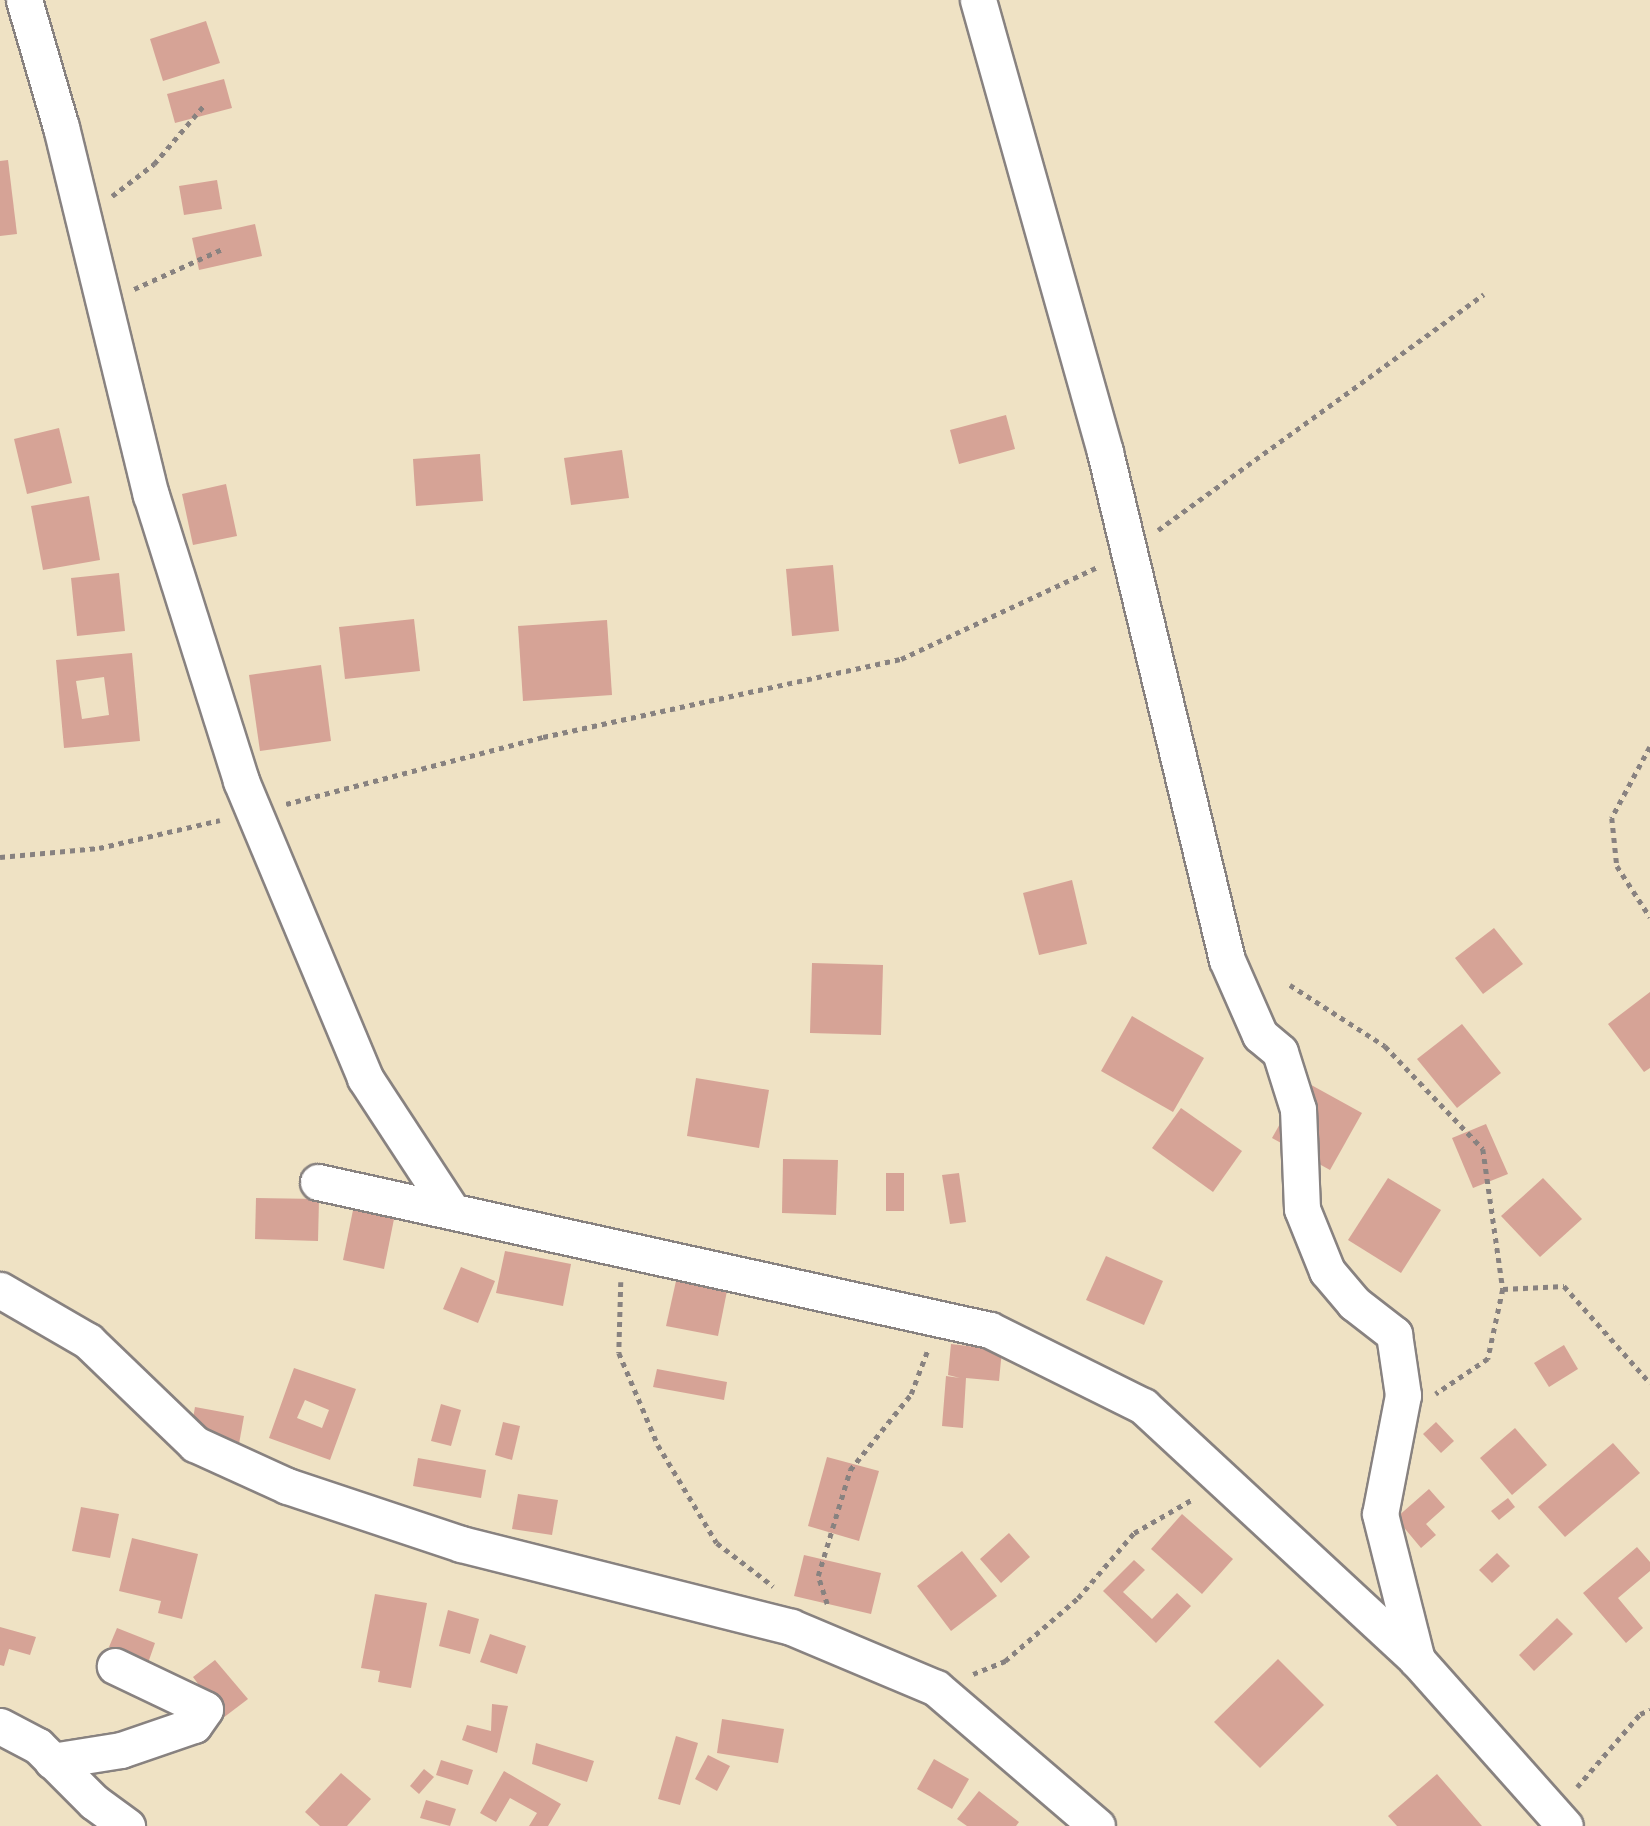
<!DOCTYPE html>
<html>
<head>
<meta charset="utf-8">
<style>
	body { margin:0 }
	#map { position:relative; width:1650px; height:1826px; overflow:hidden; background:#efe2c4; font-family:Sriracha,sans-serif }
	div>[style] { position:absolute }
	.building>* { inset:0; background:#d6a396 }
	.path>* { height:4.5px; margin-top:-2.25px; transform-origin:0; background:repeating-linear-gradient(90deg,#888280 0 5px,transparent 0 10px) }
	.roads { filter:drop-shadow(2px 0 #888280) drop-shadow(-2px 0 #888280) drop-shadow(0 2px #888280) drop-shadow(0 -2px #888280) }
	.street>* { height:35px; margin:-17.5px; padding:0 17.5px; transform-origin:17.5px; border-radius:17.5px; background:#fff }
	span { translate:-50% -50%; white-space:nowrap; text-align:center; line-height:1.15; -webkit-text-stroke:5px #f7f3e8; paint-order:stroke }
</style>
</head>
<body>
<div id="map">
	<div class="building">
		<i style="clip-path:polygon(206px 21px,220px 63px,163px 81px,150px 39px)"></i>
		<i style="clip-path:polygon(224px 79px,232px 108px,175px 123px,167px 94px)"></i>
		<i style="clip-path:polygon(8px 160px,17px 234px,0 236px,0 161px)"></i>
		<i style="clip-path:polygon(217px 180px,222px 209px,184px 215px,179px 186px)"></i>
		<i style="clip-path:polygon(255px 224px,262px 256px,199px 270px,192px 238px)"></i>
		<i style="clip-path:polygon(1006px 415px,1015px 449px,959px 464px,950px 430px)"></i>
		<i style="clip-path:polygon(59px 428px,72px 483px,27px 494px,14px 439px)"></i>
		<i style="clip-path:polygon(622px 450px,629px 498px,571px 505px,564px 458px)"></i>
		<i style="clip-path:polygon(480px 454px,483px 501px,416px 506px,413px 459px)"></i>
		<i style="clip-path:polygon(226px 484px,237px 536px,193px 545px,182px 494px)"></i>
		<i style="clip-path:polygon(89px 496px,100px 560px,43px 570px,31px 506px)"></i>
		<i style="clip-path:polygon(833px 565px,839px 631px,792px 636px,786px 569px)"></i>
		<i style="clip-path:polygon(119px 573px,125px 631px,77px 636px,71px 578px)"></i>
		<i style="clip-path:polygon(414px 619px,420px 671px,345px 679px,339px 627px)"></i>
		<i style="clip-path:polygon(607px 620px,612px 695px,523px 701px,518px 626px)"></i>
		<i style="clip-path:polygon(evenodd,132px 653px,140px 741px,64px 748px,56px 660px,132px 653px,104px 677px,109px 715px,82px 719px,76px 681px,104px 677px)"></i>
		<i style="clip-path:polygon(321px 665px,331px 741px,260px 751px,249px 675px)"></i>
		<i style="clip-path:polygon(1072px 880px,1087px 944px,1039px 955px,1023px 893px)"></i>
		<i style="clip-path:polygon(1494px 928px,1523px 964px,1483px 994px,1455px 958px)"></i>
		<i style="clip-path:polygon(812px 963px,883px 965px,881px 1035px,810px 1033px)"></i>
		<i style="clip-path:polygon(1650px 992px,1650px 1068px,1644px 1072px,1608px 1024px)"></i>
		<i style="clip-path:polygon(1132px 1016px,1204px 1058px,1173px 1112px,1101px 1071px)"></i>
		<i style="clip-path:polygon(1462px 1024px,1501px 1073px,1457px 1108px,1417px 1059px)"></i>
		<i style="clip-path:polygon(696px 1078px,769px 1090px,759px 1148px,687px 1136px)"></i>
		<i style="clip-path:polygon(1304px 1081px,1362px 1113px,1330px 1170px,1272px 1138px)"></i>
		<i style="clip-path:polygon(1181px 1108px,1242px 1151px,1213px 1192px,1152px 1148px)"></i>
		<i style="clip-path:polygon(1486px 1124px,1508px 1174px,1473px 1188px,1452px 1138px)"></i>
		<i style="clip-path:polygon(783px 1159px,838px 1160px,836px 1215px,782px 1213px)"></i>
		<i style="clip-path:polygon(886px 1173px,904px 1173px,904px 1211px,886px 1211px)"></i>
		<i style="clip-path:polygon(959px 1173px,966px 1222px,950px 1224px,942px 1175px)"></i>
		<i style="clip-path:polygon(1388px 1178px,1441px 1210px,1401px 1273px,1348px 1240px)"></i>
		<i style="clip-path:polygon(1543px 1178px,1582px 1219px,1540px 1257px,1501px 1216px)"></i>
		<i style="clip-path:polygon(256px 1198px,319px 1199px,318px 1241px,255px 1239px)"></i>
		<i style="clip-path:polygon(353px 1210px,394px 1219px,384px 1269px,343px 1260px)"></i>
		<i style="clip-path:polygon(505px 1251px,571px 1264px,563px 1306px,496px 1293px)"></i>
		<i style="clip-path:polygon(1106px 1256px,1163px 1281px,1144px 1325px,1086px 1300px)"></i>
		<i style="clip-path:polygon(461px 1267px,495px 1281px,478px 1323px,443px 1309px)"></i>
		<i style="clip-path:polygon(676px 1281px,727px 1291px,718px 1336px,666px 1326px)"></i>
		<i style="clip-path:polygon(951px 1344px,1002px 1350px,999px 1381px,966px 1378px,963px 1428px,942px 1426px,946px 1376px,960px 1378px,948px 1375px)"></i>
		<i style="clip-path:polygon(1564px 1345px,1578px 1369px,1549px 1387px,1534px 1363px)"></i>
		<i style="clip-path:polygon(evenodd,294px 1368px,356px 1389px,330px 1460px,269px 1438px,294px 1368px,305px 1400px,329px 1410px,322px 1428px,297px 1418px,305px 1400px)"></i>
		<i style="clip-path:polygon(657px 1369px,727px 1382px,724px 1400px,653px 1387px)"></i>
		<i style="clip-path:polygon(441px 1404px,461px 1410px,451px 1446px,431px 1441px)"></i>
		<i style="clip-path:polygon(195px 1407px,244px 1416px,237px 1455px,188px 1447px)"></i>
		<i style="clip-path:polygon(503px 1422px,520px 1426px,512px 1460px,495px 1455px)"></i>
		<i style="clip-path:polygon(1436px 1422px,1454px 1441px,1441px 1453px,1423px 1434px)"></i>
		<i style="clip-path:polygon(1515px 1428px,1547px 1465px,1512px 1495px,1480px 1458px)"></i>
		<i style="clip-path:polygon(1613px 1443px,1640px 1473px,1565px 1537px,1538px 1507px)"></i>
		<i style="clip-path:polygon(827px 1457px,879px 1471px,859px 1541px,808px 1526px)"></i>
		<i style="clip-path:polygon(418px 1458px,486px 1470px,481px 1498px,413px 1486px)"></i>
		<i style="clip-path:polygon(1429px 1489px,1445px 1507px,1426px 1524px,1436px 1535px,1421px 1548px,1396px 1518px)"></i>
		<i style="clip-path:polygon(518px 1494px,558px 1500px,552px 1535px,512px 1529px)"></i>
		<i style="clip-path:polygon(1508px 1498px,1515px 1507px,1499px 1520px,1491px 1511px)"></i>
		<i style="clip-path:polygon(81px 1507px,119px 1514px,110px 1558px,72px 1551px)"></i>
		<i style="clip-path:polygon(1182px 1514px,1233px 1559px,1202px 1594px,1151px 1549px)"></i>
		<i style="clip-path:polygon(1009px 1533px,1030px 1557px,1001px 1583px,980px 1559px)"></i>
		<i style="clip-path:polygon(132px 1538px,198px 1554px,182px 1619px,158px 1613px,161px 1601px,119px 1591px)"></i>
		<i style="clip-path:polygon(1637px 1547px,1650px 1562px,1650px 1571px,1618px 1598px,1643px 1628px,1626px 1643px,1583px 1593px)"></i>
		<i style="clip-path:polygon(962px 1551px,997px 1596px,951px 1631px,917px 1586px)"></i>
		<i style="clip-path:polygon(1497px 1553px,1510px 1566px,1492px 1583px,1479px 1570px)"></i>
		<i style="clip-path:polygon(804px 1555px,881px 1573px,871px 1614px,794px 1596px)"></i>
		<i style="clip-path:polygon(1134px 1560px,1145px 1570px,1123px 1592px,1152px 1619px,1177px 1593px,1191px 1606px,1156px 1643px,1103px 1591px)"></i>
		<i style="clip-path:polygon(375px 1594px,427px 1603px,411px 1688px,378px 1682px,380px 1671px,361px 1668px)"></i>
		<i style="clip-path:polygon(448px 1610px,479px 1619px,470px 1654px,439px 1646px)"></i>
		<i style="clip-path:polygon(1557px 1618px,1573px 1634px,1534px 1671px,1519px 1655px)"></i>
		<i style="clip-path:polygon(0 1627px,36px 1637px,30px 1655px,9px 1649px,4px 1666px,0 1665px)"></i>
		<i style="clip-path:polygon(117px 1628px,155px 1643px,148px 1663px,109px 1647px)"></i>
		<i style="clip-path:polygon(490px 1634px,526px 1646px,517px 1674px,480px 1662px)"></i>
		<i style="clip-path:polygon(1278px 1659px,1324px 1705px,1260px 1768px,1214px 1722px)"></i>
		<i style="clip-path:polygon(215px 1660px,248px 1699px,223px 1718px,193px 1677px)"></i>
		<i style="clip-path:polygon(492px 1704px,508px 1706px,497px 1753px,462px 1740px,467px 1725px,491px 1731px)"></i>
		<i style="clip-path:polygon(722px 1719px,784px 1729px,778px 1763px,717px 1753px)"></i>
		<i style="clip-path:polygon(676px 1736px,698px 1743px,680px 1805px,658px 1799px)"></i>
		<i style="clip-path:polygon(536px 1743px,594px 1761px,587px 1782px,532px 1764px)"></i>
		<i style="clip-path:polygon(708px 1755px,730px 1766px,717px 1791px,695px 1779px)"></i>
		<i style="clip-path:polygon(934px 1759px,969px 1779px,952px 1809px,917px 1789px)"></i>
		<i style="clip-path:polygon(441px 1760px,473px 1770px,468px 1785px,436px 1775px)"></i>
		<i style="clip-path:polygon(424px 1769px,434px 1777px,419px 1794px,410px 1786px)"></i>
		<i style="clip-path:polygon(504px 1771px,561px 1804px,548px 1826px,529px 1826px,537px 1813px,510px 1798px,496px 1822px,480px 1813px)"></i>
		<i style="clip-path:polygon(341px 1773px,371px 1799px,347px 1826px,320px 1826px,305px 1812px)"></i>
		<i style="clip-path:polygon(1437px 1774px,1482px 1826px,1397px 1826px,1388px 1816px)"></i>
		<i style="clip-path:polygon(979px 1791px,1019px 1822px,1016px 1826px,967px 1826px,957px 1819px)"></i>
		<i style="clip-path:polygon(426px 1800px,456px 1809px,450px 1826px,420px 1818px)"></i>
	</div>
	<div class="path">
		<i style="left:112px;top:196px;width:53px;rotate:-37.3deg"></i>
		<i style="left:154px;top:164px;width:79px;rotate:-49.6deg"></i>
		<i style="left:134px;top:289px;width:97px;rotate:-24.4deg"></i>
		<i style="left:1158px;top:530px;width:402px;rotate:-35.9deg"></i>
		<i style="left:1650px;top:747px;width:81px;rotate:118.2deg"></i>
		<i style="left:1612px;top:818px;width:48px;rotate:84.1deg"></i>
		<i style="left:1617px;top:866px;width:61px;rotate:57.1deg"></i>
		<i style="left:286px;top:804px;width:266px;rotate:-14.6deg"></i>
		<i style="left:543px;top:737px;width:366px;rotate:-12.3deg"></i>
		<i style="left:901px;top:659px;width:217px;rotate:-25.1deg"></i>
		<i style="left:0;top:857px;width:99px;rotate:-5.2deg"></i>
		<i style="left:99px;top:848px;width:124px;rotate:-13deg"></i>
		<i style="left:1290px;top:985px;width:113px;rotate:32.7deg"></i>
		<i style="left:1385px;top:1046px;width:142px;rotate:46.4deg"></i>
		<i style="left:1483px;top:1149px;width:141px;rotate:81.9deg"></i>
		<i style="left:1503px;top:1289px;width:72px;rotate:102.1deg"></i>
		<i style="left:1488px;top:1359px;width:63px;rotate:146.1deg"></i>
		<i style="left:621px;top:1282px;width:71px;rotate:91.6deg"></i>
		<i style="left:619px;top:1353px;width:100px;rotate:67deg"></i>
		<i style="left:658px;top:1445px;width:114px;rotate:59deg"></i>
		<i style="left:717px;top:1543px;width:71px;rotate:37.5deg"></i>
		<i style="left:1503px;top:1289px;width:61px;rotate:-2.8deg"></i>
		<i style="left:1564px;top:1286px;width:130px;rotate:48.4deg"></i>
		<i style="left:827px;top:1604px;width:29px;rotate:-108deg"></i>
		<i style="left:818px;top:1576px;width:111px;rotate:-73.2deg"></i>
		<i style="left:850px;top:1470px;width:97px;rotate:-51.2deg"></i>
		<i style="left:911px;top:1394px;width:48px;rotate:-69.3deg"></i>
		<i style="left:973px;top:1674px;width:35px;rotate:-22deg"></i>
		<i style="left:1005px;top:1661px;width:96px;rotate:-40.8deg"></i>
		<i style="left:1078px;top:1598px;width:86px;rotate:-49.3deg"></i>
		<i style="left:1134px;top:1533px;width:68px;rotate:-30deg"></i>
		<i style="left:1577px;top:1787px;width:96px;rotate:-49.2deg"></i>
		<i style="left:1640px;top:1714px;width:11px;rotate:-22deg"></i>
	</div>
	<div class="roads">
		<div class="street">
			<i style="left:24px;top:0;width:132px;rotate:73.8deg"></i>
			<i style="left:61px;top:127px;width:379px;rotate:76.3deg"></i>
			<i style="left:151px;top:495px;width:300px;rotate:72.5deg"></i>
			<i style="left:241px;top:781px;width:322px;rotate:67.3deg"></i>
			<i style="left:365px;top:1078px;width:159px;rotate:56.8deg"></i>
			<i style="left:978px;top:0;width:470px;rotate:74.3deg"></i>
			<i style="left:1105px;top:452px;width:522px;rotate:76.5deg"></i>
			<i style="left:1227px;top:960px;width:82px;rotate:66.3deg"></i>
			<i style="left:1260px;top:1035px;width:26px;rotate:40deg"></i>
			<i style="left:1280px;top:1052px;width:60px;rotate:72.5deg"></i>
			<i style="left:1298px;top:1109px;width:100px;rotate:87.7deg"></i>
			<i style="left:1302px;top:1209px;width:67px;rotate:68deg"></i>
			<i style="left:1327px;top:1271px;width:42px;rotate:49.8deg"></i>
			<i style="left:1354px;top:1303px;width:51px;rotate:37.8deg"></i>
			<i style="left:1394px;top:1334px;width:62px;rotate:81.6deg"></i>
			<i style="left:1403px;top:1395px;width:121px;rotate:100.9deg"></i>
			<i style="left:1380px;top:1514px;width:151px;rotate:75.8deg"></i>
			<i style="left:318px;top:1182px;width:688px;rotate:12.42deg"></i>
			<i style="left:990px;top:1330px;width:171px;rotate:26.4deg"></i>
			<i style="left:1143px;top:1406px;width:374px;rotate:42.8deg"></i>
			<i style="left:1417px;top:1660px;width:222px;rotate:48.3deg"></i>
			<i style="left:0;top:1290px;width:102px;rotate:30.1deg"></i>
			<i style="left:88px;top:1341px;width:149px;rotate:43.9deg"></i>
			<i style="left:195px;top:1444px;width:101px;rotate:24.5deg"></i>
			<i style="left:287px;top:1486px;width:183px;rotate:18.4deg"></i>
			<i style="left:461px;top:1544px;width:340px;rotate:14.1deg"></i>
			<i style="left:791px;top:1627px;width:157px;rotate:22.8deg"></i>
			<i style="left:936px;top:1688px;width:212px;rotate:40.6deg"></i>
			<i style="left:0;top:1726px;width:43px;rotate:27.8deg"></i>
			<i style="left:38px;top:1746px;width:79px;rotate:45deg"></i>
			<i style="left:94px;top:1802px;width:41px;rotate:36deg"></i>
			<i style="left:52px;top:1761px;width:70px;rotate:-9.1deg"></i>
			<i style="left:121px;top:1750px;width:77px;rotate:-18.9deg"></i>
			<i style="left:194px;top:1725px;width:19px;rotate:-55deg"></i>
			<i style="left:205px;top:1709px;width:100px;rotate:-154.5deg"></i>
		</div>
	</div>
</div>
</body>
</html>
